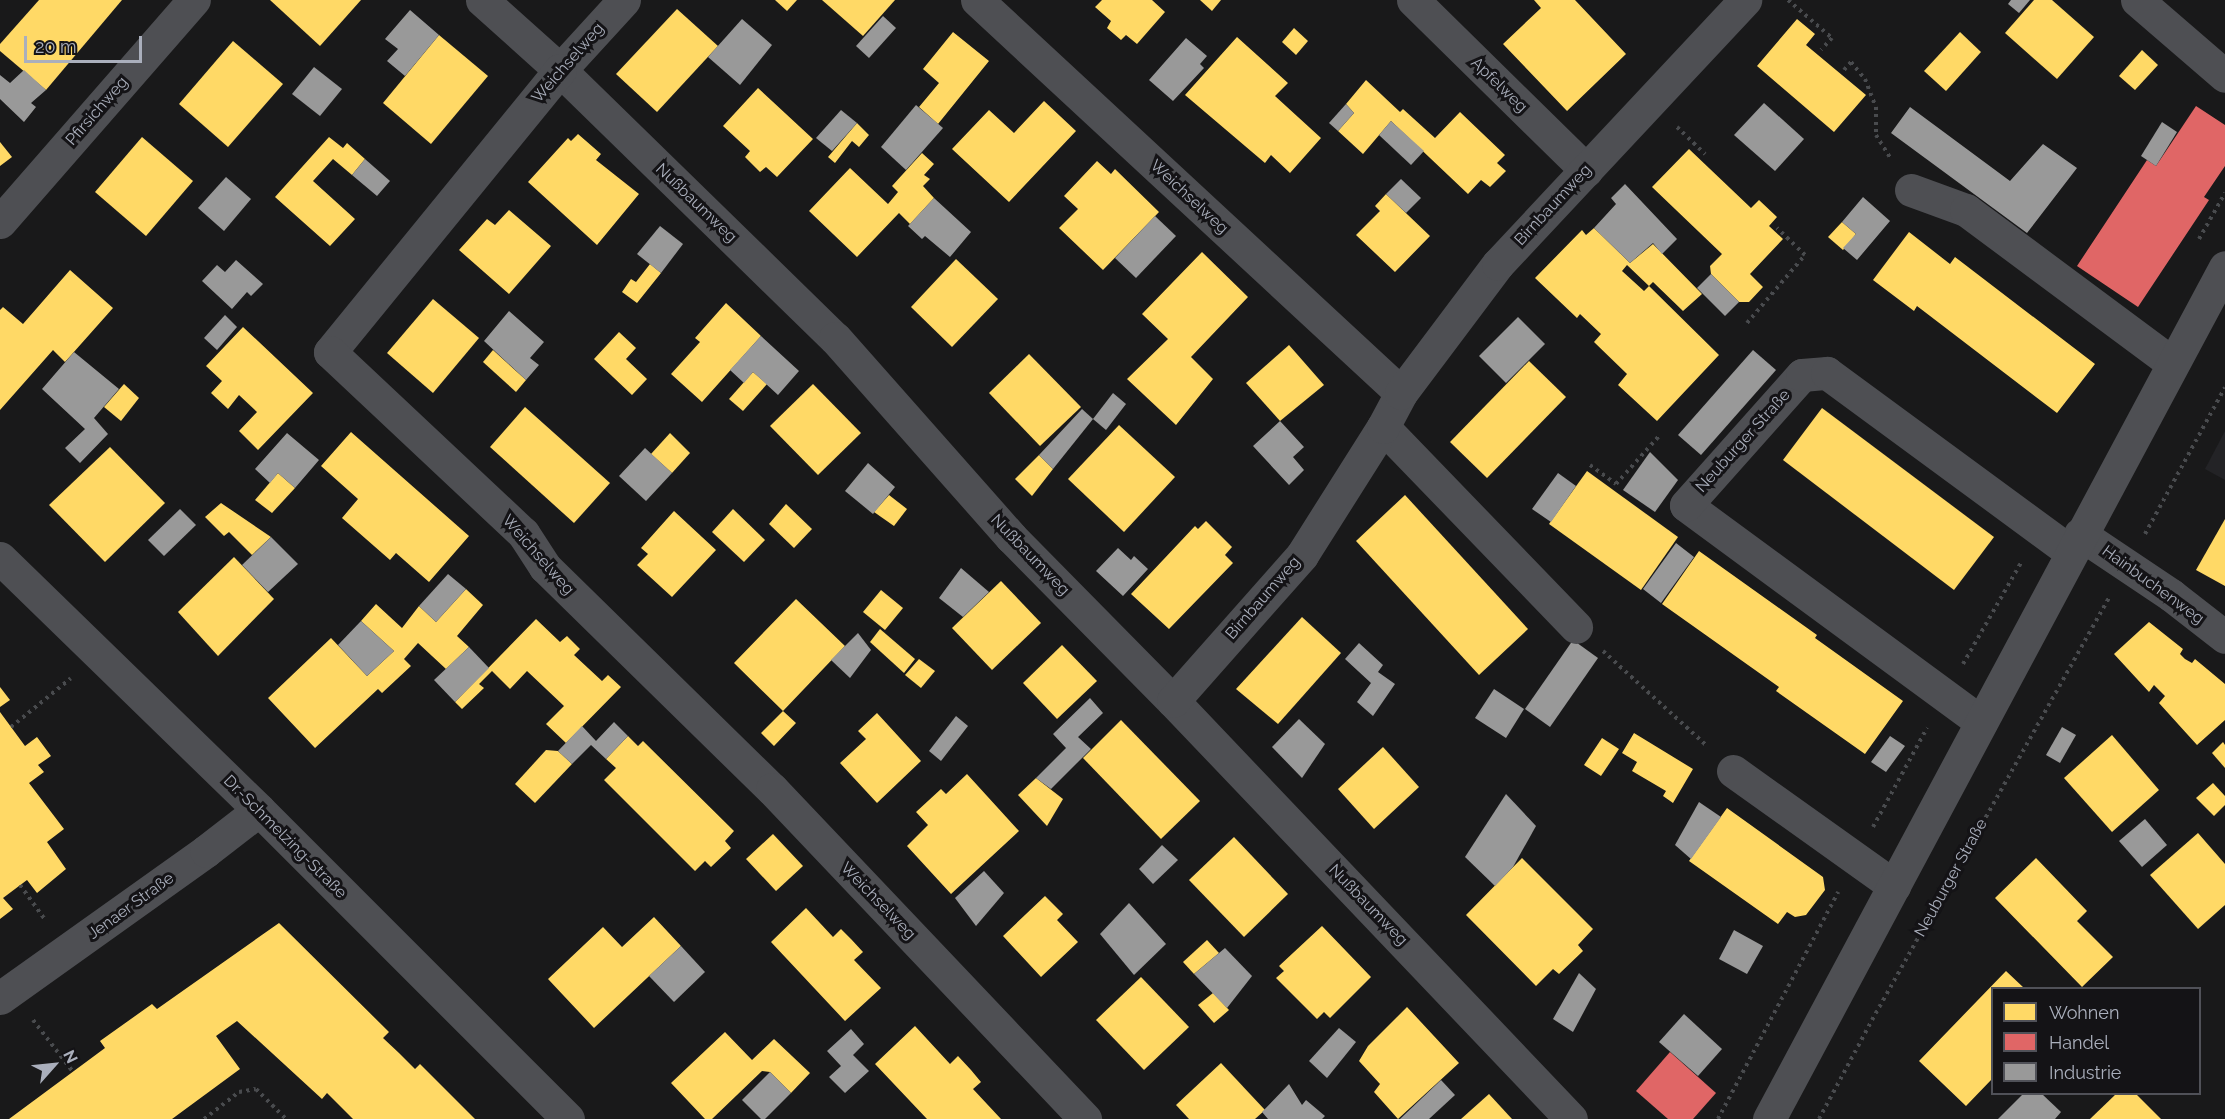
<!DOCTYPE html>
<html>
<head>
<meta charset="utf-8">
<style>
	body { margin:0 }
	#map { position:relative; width:2225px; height:1119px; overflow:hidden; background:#19191a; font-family:Raleway,sans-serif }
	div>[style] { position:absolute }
	.built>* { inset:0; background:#232326 }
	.homes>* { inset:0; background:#ffd966 }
	.shops>* { inset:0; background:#e06666 }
	.industry>* { inset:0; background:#999 }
	.path>* { height:4px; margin-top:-2px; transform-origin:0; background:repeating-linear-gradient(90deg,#494b4e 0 3px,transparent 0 7.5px) }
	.minor>* { height:33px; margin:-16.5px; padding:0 16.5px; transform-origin:16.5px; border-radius:16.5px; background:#4e4f53 }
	span { translate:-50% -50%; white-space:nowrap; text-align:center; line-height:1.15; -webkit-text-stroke:6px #141316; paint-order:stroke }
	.street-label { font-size:16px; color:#aaafbc }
	.legend { position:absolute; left:1991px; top:987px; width:210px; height:108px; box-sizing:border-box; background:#141316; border:2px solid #505158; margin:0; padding:8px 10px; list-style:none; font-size:18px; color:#aaafbc }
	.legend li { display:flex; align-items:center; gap:12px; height:30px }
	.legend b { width:30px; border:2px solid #505158 }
	.north { position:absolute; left:24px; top:1035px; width:60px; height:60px; -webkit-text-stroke:4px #141316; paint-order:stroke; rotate:63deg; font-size:16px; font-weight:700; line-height:24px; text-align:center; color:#aaafbc }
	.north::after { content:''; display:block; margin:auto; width:21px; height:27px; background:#aaafbc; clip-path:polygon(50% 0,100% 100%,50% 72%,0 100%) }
	.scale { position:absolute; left:24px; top:36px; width:118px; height:27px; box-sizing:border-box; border:3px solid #aaafbc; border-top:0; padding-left:8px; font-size:18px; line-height:21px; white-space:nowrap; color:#aaafbc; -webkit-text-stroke:4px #141316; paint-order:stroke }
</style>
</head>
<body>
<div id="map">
	<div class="built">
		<i style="clip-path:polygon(2225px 431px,2225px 480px,2205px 469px)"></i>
	</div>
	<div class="homes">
		<i style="clip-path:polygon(39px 0,122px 0,46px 90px,0 51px,0 44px)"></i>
		<i style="clip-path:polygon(270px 0,361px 0,320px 46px)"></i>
		<i style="clip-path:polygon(775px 0,797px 0,787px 11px)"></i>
		<i style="clip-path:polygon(822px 0,895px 0,863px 36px)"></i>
		<i style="clip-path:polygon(1102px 0,1152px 0,1165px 12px,1137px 44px,1126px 35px,1121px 40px,1107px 28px,1111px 21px,1095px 7px)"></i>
		<i style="clip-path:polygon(1200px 0,1221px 0,1212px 11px)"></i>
		<i style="clip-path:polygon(1534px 0,1575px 0,1626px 54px,1567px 111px,1503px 44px,1541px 8px)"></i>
		<i style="clip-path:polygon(2034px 0,2052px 0,2094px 37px,2057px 79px,2005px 33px)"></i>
		<i style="clip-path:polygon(677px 9px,718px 46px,657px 112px,616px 74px)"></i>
		<i style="clip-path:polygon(1797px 19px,1815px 34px,1806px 45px,1866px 95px,1834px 132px,1757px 66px)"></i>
		<i style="clip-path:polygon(1294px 28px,1308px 41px,1296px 55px,1282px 42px)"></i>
		<i style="clip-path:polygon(953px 32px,989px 61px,938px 124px,919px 107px,939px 83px,923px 69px)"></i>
		<i style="clip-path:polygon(1960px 32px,1981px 52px,1946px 91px,1924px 71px)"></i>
		<i style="clip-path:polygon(439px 35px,488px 76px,431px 144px,383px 103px)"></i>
		<i style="clip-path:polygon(1237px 37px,1288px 83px,1275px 96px,1321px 138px,1290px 173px,1271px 155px,1265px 163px,1185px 95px)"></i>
		<i style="clip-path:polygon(233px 41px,283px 84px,228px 147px,179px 104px)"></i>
		<i style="clip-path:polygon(2142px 50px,2158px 65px,2135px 90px,2119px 76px)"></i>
		<i style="clip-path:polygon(1366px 80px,1400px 112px,1403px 109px,1435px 138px,1460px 112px,1505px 155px,1497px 163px,1506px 171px,1490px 187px,1481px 180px,1468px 194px,1391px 121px,1363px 154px,1338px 131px,1354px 113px,1346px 104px)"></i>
		<i style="clip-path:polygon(758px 88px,813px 139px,777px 177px,766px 167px,760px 172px,745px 157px,750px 151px,723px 126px)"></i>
		<i style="clip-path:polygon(1044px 101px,1076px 131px,1009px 202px,952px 149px,989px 110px,1014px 133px)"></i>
		<i style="clip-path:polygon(857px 123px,869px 135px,859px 147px,852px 141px,835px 163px,828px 157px)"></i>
		<i style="clip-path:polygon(578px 134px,601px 154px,596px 160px,639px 194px,597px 245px,528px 182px,568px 138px,571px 141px)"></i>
		<i style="clip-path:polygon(142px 137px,193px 181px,146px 236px,95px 192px)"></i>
		<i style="clip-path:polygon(329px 137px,343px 148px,347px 143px,365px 159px,352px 175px,333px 159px,313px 181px,355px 219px,330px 246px,275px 197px)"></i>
		<i style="clip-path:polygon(0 142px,12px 157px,0 166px)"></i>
		<i style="clip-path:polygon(1689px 149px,1751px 208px,1759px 200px,1777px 217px,1769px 226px,1783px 239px,1750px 274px,1763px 287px,1749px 302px,1739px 302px,1711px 274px,1710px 266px,1722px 254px,1652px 187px)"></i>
		<i style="clip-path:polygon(922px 153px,934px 164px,924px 175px,930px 179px,923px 186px,934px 198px,910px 224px,899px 213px,857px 257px,809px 211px,850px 168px,888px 204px,898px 192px,892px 186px)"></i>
		<i style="clip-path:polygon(1097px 161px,1111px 174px,1115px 169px,1159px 212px,1103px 270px,1059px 228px,1078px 209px,1064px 196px)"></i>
		<i style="clip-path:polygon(1386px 194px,1430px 236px,1395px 272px,1356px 235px,1380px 211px,1375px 206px)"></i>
		<i style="clip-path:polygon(509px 210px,551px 246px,509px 294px,459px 250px,487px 219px,495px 225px)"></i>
		<i style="clip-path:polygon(1842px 222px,1856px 234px,1843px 250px,1828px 237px)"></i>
		<i style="clip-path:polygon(1594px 228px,1630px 263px,1653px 244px,1702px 294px,1683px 311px,1653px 282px,1649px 286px,1627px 265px,1622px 271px,1644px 291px,1649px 286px,1719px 355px,1657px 421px,1618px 385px,1627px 374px,1594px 342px,1601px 334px,1580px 314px,1577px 318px,1535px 278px,1582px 230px,1586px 235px)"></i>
		<i style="clip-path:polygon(1909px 232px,1950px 264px,1955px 257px,2095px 364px,2057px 413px,1917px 306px,1914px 311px,1873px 280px)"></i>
		<i style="clip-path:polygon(1202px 252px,1248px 297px,1191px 357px,1213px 379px,1176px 425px,1127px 379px,1168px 339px,1142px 314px)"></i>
		<i style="clip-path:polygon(956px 259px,998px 299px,952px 347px,911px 307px)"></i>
		<i style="clip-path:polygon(650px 264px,661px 273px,637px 303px,622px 292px,631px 279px,636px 282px)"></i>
		<i style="clip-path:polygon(70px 270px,113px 308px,65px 362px,53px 350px,0 410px,0 310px,3px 307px,23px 324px)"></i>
		<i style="clip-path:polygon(433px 299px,479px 338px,433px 393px,387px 353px)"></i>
		<i style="clip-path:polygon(726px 303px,761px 336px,702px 402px,671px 374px,700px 342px,695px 338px)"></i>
		<i style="clip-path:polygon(243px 327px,313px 393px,258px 450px,239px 431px,257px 412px,239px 395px,228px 409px,211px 393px,222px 381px,206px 366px)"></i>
		<i style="clip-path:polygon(619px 332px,636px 348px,626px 359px,647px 379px,632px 395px,594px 359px)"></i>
		<i style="clip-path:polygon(1289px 345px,1324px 385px,1280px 421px,1246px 383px)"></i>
		<i style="clip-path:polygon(493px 350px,526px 380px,516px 392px,483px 362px)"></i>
		<i style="clip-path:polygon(1029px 354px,1081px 407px,1040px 446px,989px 393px)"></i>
		<i style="clip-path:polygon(1529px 361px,1566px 397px,1487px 478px,1450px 442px)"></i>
		<i style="clip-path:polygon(753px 372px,767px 384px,743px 411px,729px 399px)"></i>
		<i style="clip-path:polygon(124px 384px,139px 398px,121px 421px,104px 407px)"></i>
		<i style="clip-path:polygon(813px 384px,861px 433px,818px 475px,770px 426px)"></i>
		<i style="clip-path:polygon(525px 407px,610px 483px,574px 523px,490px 447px)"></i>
		<i style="clip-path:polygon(1822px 408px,1994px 537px,1954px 590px,1783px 460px)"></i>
		<i style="clip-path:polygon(1119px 425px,1175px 477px,1124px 532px,1068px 479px)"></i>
		<i style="clip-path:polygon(351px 432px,469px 536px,429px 582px,396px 553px,390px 560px,342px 518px,358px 499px,321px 466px)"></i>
		<i style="clip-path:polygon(670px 433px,690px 453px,672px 473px,651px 454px)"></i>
		<i style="clip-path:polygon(110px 447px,165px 503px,105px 562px,49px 505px)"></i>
		<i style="clip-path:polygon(1039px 455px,1053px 469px,1032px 496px,1015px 479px)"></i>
		<i style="clip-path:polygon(1587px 471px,1678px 537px,1641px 590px,1549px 524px)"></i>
		<i style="clip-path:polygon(278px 473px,295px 488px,272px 513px,255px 500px)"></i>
		<i style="clip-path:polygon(889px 495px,907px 509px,894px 526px,874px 512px)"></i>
		<i style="clip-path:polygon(1405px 495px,1528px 629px,1479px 675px,1356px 541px)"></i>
		<i style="clip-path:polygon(221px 503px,271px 537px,252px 555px,229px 532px,224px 536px,205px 517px)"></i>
		<i style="clip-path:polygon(786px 504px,812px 529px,794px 548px,769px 524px)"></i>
		<i style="clip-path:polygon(733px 509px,765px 540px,744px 562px,712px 532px)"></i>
		<i style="clip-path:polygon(674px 511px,716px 550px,672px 597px,637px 565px,648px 554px,641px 548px)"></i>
		<i style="clip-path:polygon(2225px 519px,2225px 586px,2196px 570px)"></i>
		<i style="clip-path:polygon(1206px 521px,1232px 547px,1225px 555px,1233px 563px,1169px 629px,1131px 594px,1195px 526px,1198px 529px)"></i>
		<i style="clip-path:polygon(1699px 551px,1817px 635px,1815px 638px,1903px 701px,1865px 754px,1776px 691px,1779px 687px,1662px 604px)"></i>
		<i style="clip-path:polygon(234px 557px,274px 599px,218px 656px,178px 612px)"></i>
		<i style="clip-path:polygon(1001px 581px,1041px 623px,992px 670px,952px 628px)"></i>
		<i style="clip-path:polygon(466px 589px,483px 605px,457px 636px,469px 647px,446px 669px,418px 643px,404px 659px,411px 666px,382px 693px,378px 689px,315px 748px,268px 698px,331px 638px,367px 676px,394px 651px,361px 621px,376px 604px,402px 628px,419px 606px,436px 622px)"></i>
		<i style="clip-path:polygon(881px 590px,903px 608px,885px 630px,863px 612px)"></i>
		<i style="clip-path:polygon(796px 599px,845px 646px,783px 711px,796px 723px,774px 746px,761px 733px,783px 711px,734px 663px)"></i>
		<i style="clip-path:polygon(1302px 617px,1341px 653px,1278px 724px,1236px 689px)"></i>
		<i style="clip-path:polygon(536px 619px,560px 642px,567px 636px,580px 649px,574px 655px,602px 681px,608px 675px,621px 687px,566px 743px,546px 724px,564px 706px,527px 671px,510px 689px,492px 671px,479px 684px,484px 688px,462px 709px,455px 702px)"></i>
		<i style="clip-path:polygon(2149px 622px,2183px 649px,2180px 654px,2185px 659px,2192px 663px,2195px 659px,2225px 684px,2225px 720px,2197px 745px,2159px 703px,2165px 696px,2154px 685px,2149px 692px,2114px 654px)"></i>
		<i style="clip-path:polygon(880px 629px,915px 659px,904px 673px,870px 642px)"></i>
		<i style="clip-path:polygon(1062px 645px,1097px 681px,1057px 719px,1023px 683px)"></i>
		<i style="clip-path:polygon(919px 659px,935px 671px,921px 688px,905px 675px)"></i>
		<i style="clip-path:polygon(0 687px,10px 700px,0 707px)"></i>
		<i style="clip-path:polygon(0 712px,25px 746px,37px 737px,51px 756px,38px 765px,44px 772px,29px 783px,64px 829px,47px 842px,66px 869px,37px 893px,27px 880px,3px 898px,13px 909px,0 919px)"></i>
		<i style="clip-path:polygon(877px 713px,921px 761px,877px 803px,840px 763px,866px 739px,858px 731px)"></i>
		<i style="clip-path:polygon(1121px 720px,1200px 801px,1161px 839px,1083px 758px)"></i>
		<i style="clip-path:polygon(1634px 733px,1693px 769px,1673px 803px,1663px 796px,1666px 791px,1632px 771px,1637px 762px,1622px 753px)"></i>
		<i style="clip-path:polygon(2112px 735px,2159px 790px,2112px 832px,2064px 778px)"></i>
		<i style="clip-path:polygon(628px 736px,638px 746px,643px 741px,734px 831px,725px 841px,731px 848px,711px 867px,705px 861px,695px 871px,604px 780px,616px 768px,606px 759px)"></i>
		<i style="clip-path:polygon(1602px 738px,1619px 749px,1601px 776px,1584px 765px)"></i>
		<i style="clip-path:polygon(2223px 742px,2225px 745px,2225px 768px,2212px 753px)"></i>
		<i style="clip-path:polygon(1383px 747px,1419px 787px,1374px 829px,1338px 789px)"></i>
		<i style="clip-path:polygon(546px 750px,558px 751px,572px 764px,535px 803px,515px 784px)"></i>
		<i style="clip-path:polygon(967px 774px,1019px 831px,951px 894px,907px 846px,928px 825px,916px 812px,941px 789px,946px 794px)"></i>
		<i style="clip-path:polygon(1036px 778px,1063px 799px,1047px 826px,1018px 795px)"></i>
		<i style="clip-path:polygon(2213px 783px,2225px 796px,2225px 805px,2214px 816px,2196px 798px)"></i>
		<i style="clip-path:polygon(1727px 808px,1823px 877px,1825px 890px,1806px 915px,1795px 917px,1787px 912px,1778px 924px,1689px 861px)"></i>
		<i style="clip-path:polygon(2198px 833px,2225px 864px,2225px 905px,2198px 929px,2150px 875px)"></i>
		<i style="clip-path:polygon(773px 834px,803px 866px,776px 891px,746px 859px)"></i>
		<i style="clip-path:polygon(1234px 837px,1288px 894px,1244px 937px,1189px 880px)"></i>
		<i style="clip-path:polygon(1522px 858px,1593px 929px,1578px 945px,1583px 951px,1559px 974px,1553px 969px,1536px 986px,1466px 915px)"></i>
		<i style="clip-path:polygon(2036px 858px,2087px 911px,2077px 921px,2113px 957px,2082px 987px,1995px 898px)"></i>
		<i style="clip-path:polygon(1045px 896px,1063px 914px,1057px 920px,1078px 942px,1041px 977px,1003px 936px)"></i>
		<i style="clip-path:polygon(806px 908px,833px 937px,841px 929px,851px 939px,863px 952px,854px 960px,881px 988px,845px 1021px,771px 942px)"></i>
		<i style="clip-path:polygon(654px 917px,681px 946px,594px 1028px,548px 979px,603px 927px,622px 947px)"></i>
		<i style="clip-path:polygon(279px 923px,389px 1032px,383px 1038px,399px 1053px,415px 1069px,420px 1064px,475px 1119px,353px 1119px,327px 1093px,322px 1099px,237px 1021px,216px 1036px,240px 1069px,172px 1119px,9px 1119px,105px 1048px,100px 1041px,152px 1004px,157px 1009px)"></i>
		<i style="clip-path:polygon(1322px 926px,1371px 977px,1330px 1018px,1324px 1012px,1317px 1019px,1276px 978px,1284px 971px,1279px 966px)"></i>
		<i style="clip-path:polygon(1207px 940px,1219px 953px,1194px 974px,1183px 962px)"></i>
		<i style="clip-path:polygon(2006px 971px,2024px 988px,1992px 988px,1992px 1079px,1966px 1106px,1919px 1061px)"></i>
		<i style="clip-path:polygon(1141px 977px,1189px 1027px,1144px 1070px,1096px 1020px)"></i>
		<i style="clip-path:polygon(1213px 993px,1229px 1010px,1214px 1023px,1198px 1005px)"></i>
		<i style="clip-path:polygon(1407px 1007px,1459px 1063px,1398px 1119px,1374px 1092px,1380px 1084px,1359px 1061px,1368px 1046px)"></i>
		<i style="clip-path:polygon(915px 1026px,950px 1064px,958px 1056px,971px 1070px,981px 1082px,973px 1089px,1001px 1119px,927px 1119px,875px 1064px)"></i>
		<i style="clip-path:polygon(725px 1032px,752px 1060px,774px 1039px,810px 1073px,791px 1093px,770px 1072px,762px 1071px,712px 1119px,705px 1119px,671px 1083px)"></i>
		<i style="clip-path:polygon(1221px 1063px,1265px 1110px,1255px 1119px,1189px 1119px,1176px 1105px)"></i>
		<i style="clip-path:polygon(1489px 1094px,1512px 1119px,1461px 1119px)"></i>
		<i style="clip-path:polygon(2116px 1094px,2136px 1094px,2161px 1119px,2090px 1119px)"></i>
	</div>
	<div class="shops">
		<i style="clip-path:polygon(2196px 106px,2225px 125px,2225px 166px,2204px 197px,2209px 200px,2138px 307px,2077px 266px,2147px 160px,2156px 166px)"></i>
		<i style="clip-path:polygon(1670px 1052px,1716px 1093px,1693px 1119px,1668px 1119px,1636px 1091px)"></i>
	</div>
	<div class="industry">
		<i style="clip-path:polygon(2011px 0,2030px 0,2019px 13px,2008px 4px)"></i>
		<i style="clip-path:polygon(410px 10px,439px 35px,405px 76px,387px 61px,398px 49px,385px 39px)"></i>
		<i style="clip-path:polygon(883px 16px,896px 28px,869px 58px,856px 46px)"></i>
		<i style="clip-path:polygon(742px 19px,772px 45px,740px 85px,708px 57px)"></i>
		<i style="clip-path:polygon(1186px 38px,1207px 56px,1200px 64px,1204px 68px,1173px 101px,1149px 80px)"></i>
		<i style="clip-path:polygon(314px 67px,342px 89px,320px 116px,292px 94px)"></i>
		<i style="clip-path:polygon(24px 70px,46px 90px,31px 103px,36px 107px,24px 122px,0 99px,0 75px,10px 83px)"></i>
		<i style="clip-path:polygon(1764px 103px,1804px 139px,1775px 171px,1734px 135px)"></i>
		<i style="clip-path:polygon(1346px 104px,1354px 113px,1338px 131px,1329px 123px)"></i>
		<i style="clip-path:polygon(916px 105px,943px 128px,906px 170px,881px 147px)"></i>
		<i style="clip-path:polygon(1910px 107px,2010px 181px,2043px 144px,2077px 168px,2027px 233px,1891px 133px)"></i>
		<i style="clip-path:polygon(841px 110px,857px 123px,832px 151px,816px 138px)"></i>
		<i style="clip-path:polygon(1391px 121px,1424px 151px,1411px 165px,1379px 135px)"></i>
		<i style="clip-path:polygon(2162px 122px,2177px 132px,2156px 166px,2141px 156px)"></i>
		<i style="clip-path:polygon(365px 159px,390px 181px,377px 196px,352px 175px)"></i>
		<i style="clip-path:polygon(226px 177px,251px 199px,224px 231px,198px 208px)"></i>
		<i style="clip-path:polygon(1401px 179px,1421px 198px,1406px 213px,1386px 194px)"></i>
		<i style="clip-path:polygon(1625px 184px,1677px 239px,1662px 254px,1653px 243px,1630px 263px,1594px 228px,1616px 204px,1611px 198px)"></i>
		<i style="clip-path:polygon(1863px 197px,1890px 221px,1857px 260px,1843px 248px,1856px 234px,1842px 222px)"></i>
		<i style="clip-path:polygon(934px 198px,971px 232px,950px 257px,925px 236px,922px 239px,908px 226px)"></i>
		<i style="clip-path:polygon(1155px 216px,1176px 236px,1136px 278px,1115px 258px)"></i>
		<i style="clip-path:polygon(660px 226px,683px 244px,661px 273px,637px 254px)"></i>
		<i style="clip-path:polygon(236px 260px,263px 284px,251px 296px,247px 292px,232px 309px,202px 281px,217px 265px,225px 272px)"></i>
		<i style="clip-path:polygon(1711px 274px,1739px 302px,1725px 316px,1697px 288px)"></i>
		<i style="clip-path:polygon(509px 311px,544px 342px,530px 358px,539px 365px,526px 380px,484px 341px)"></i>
		<i style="clip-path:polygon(225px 315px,237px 327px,217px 350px,204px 338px)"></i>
		<i style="clip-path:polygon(1518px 317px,1545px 344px,1506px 383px,1479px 356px)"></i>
		<i style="clip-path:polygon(761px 336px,799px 371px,778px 395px,753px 372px,744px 383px,730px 370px)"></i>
		<i style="clip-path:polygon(1753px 350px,1776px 370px,1701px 455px,1678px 435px)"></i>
		<i style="clip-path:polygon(74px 352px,119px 389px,94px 418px,108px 434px,80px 463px,65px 448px,85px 429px,42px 389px)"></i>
		<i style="clip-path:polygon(1113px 393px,1126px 404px,1106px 430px,1093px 419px)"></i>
		<i style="clip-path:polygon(1082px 409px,1093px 419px,1053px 469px,1039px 455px)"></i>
		<i style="clip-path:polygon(1280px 421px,1304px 447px,1293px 457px,1304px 470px,1289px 485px,1253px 446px)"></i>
		<i style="clip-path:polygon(287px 433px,319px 460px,295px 488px,278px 473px,270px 483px,255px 469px)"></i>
		<i style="clip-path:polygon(645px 448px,672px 473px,646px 501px,619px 476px)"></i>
		<i style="clip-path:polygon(1650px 452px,1678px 480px,1655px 512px,1623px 490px)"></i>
		<i style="clip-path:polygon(868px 463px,895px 487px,873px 514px,845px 491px)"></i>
		<i style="clip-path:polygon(1558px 473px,1576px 486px,1551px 522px,1532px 509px)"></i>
		<i style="clip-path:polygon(180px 509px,196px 525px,164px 556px,148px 540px)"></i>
		<i style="clip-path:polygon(271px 537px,298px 564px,268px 592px,242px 565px)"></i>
		<i style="clip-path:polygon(1676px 543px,1694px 557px,1661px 603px,1643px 589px)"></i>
		<i style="clip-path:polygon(1118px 548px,1131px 560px,1134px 556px,1148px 569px,1123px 596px,1096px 571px)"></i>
		<i style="clip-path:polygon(961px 568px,989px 592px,963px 617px,939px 598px)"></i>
		<i style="clip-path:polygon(448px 574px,466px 589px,436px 622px,419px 606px)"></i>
		<i style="clip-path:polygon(361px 621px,394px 651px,367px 676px,338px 645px)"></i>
		<i style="clip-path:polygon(858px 633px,871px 650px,850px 678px,831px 660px)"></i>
		<i style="clip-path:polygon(1573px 640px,1598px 658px,1550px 727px,1525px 709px)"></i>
		<i style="clip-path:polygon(1359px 643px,1383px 665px,1378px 672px,1395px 684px,1373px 716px,1357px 702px,1371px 683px,1345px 659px)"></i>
		<i style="clip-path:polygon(469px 647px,489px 668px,455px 702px,434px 680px)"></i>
		<i style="clip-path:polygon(1494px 689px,1524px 709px,1506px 738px,1475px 718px)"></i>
		<i style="clip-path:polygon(1090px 698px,1103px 713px,1078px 737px,1091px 749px,1051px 789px,1036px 778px,1066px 748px,1053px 734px)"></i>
		<i style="clip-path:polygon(956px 716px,968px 726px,941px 761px,929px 751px)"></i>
		<i style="clip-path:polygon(1299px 719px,1325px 744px,1302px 778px,1272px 747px)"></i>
		<i style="clip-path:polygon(614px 722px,628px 736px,606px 759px,591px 745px,572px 764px,558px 751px,582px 726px,596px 741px)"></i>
		<i style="clip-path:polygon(2062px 727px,2076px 735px,2060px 763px,2046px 755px)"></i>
		<i style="clip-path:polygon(1890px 736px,1905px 746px,1886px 772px,1871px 762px)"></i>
		<i style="clip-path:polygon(1506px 794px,1536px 826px,1513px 867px,1495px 886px,1465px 857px)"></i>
		<i style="clip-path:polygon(1699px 802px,1721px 817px,1691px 859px,1675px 845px)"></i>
		<i style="clip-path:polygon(2145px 819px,2167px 845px,2142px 867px,2119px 841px)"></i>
		<i style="clip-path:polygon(1162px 845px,1178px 860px,1153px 884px,1139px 869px)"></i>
		<i style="clip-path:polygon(984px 871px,1004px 893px,976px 926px,955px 898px)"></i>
		<i style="clip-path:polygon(1129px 903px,1166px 944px,1134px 975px,1100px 934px)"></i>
		<i style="clip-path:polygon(1734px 930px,1763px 946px,1747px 974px,1719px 959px)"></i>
		<i style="clip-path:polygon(681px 946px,705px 972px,674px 1002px,649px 976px)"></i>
		<i style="clip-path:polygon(1225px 948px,1252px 976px,1227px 1008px,1194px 974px)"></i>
		<i style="clip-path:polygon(1579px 973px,1596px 989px,1573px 1032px,1553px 1019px)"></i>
		<i style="clip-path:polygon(1684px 1014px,1722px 1049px,1698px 1076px,1659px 1042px)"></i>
		<i style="clip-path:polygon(1339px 1028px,1356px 1042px,1327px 1078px,1309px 1061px)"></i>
		<i style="clip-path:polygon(851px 1029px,864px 1044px,853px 1055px,869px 1071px,845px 1093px,829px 1077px,841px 1066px,827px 1051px)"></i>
		<i style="clip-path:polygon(770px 1072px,791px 1093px,765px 1119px,761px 1119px,742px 1100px)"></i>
		<i style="clip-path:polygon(1441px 1080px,1455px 1095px,1429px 1119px,1400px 1119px)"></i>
		<i style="clip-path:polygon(1289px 1084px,1302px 1105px,1306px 1100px,1325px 1116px,1322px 1119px,1268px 1119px,1262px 1112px)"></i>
		<i style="clip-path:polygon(2023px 1094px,2042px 1094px,2061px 1112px,2055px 1119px,1998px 1119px)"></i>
	</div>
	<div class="path">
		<i style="left:1788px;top:0;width:58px;rotate:40.8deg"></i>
		<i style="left:1832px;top:38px;width:16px;rotate:133deg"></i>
		<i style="left:1844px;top:70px;width:11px;rotate:-49deg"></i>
		<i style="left:1851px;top:62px;width:22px;rotate:51deg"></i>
		<i style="left:1865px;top:79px;width:30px;rotate:69deg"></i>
		<i style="left:1876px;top:107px;width:28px;rotate:90deg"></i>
		<i style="left:1876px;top:135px;width:28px;rotate:58deg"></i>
		<i style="left:1677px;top:127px;width:39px;rotate:44deg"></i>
		<i style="left:2199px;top:239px;width:53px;rotate:-60.5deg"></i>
		<i style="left:1747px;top:323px;width:89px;rotate:-49.5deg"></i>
		<i style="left:1805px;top:255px;width:39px;rotate:-136deg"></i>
		<i style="left:1590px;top:465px;width:32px;rotate:36deg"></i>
		<i style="left:1616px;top:484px;width:64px;rotate:-48.1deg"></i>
		<i style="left:2145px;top:534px;width:167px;rotate:-61.4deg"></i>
		<i style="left:1603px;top:651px;width:139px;rotate:42.4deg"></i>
		<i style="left:1963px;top:664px;width:119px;rotate:-60.2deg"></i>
		<i style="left:11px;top:727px;width:77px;rotate:-39.2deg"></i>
		<i style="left:1873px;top:827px;width:113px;rotate:-61.4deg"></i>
		<i style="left:20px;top:885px;width:44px;rotate:54.2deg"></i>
		<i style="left:33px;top:1020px;width:66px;rotate:52.4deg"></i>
		<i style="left:204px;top:1119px;width:44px;rotate:-37.6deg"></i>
		<i style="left:239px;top:1092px;width:17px;rotate:-10deg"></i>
		<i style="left:256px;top:1089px;width:42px;rotate:45deg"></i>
		<i style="left:1718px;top:1119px;width:257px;rotate:-62.1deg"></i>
		<i style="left:1819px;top:1119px;width:112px;rotate:-61.8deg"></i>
		<i style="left:1872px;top:1020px;width:484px;rotate:-60.7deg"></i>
	</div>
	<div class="minor">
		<i style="left:482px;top:0;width:105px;rotate:41.9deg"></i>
		<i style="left:560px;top:70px;width:384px;rotate:44.3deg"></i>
		<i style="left:835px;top:338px;width:266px;rotate:48.5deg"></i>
		<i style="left:1011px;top:537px;width:231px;rotate:45.4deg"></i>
		<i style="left:1173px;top:701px;width:577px;rotate:46.4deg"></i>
		<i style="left:624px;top:0;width:95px;rotate:132.4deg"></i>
		<i style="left:560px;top:70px;width:364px;rotate:129.2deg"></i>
		<i style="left:330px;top:352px;width:265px;rotate:43.2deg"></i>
		<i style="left:523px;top:533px;width:40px;rotate:57.1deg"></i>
		<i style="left:545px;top:567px;width:318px;rotate:44.4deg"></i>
		<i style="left:772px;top:789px;width:455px;rotate:46.5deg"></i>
		<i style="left:977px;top:0;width:578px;rotate:42.83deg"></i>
		<i style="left:1413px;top:0;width:243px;rotate:44.5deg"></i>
		<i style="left:2137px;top:0;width:116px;rotate:40.8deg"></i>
		<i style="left:1911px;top:190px;width:59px;rotate:20deg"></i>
		<i style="left:1966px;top:210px;width:257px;rotate:36.6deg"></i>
		<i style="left:0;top:222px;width:295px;rotate:-48.9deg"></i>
		<i style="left:1383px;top:427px;width:278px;rotate:46deg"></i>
		<i style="left:2080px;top:534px;width:110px;rotate:33.8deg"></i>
		<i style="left:2171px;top:595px;width:68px;rotate:37.9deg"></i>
		<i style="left:0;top:558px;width:361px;rotate:44.2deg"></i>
		<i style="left:259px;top:810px;width:437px;rotate:45deg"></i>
		<i style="left:1173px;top:701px;width:195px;rotate:-48.5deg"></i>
		<i style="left:1302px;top:555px;width:151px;rotate:-57.7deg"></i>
		<i style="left:1383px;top:427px;width:38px;rotate:-62deg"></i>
		<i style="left:1401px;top:393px;width:161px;rotate:-53.1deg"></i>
		<i style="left:1498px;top:264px;width:362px;rotate:-46.9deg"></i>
		<i style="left:1981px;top:722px;width:366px;rotate:-143.7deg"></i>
		<i style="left:1686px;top:505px;width:174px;rotate:-48.3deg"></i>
		<i style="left:1802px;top:375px;width:25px;rotate:-5deg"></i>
		<i style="left:1827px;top:373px;width:303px;rotate:36.3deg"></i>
		<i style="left:1733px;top:771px;width:198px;rotate:35.5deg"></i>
		<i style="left:0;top:998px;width:253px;rotate:-35.5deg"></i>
		<i style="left:206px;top:851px;width:67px;rotate:-37.7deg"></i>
		<i style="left:1769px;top:1119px;width:966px;rotate:-61.84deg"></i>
	</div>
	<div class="street-label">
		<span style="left:568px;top:63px;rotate:-49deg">Weichselweg</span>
		<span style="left:1499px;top:85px;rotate:44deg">Apfelweg</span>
		<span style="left:97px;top:111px;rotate:-49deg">Pfirsichweg</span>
		<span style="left:1189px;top:197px;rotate:43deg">Weichselweg</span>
		<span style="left:696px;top:203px;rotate:44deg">Nußbaumweg</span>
		<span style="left:1553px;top:205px;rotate:-47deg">Birnbaumweg</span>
		<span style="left:1743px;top:441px;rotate:-48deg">Neuburger Straße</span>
		<span style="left:538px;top:555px;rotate:49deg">Weichselweg</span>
		<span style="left:1030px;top:555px;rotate:46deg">Nußbaumweg</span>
		<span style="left:2153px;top:585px;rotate:36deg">Hainbuchenweg</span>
		<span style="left:1263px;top:598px;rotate:-49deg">Birnbaumweg</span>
		<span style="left:285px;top:837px;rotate:45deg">Dr.-Schmelzing-Straße</span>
		<span style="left:1951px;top:878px;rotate:-61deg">Neuburger Straße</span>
		<span style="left:878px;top:901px;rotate:46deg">Weichselweg</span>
		<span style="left:1368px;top:905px;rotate:46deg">Nußbaumweg</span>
		<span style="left:131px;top:906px;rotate:-36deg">Jenaer Straße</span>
	</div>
	<ul class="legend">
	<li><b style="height:16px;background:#ffd966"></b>Wohnen</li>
	<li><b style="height:16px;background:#e06666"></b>Handel</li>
	<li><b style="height:16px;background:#999"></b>Industrie</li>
	</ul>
	<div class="north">N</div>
	<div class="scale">20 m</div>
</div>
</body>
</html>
